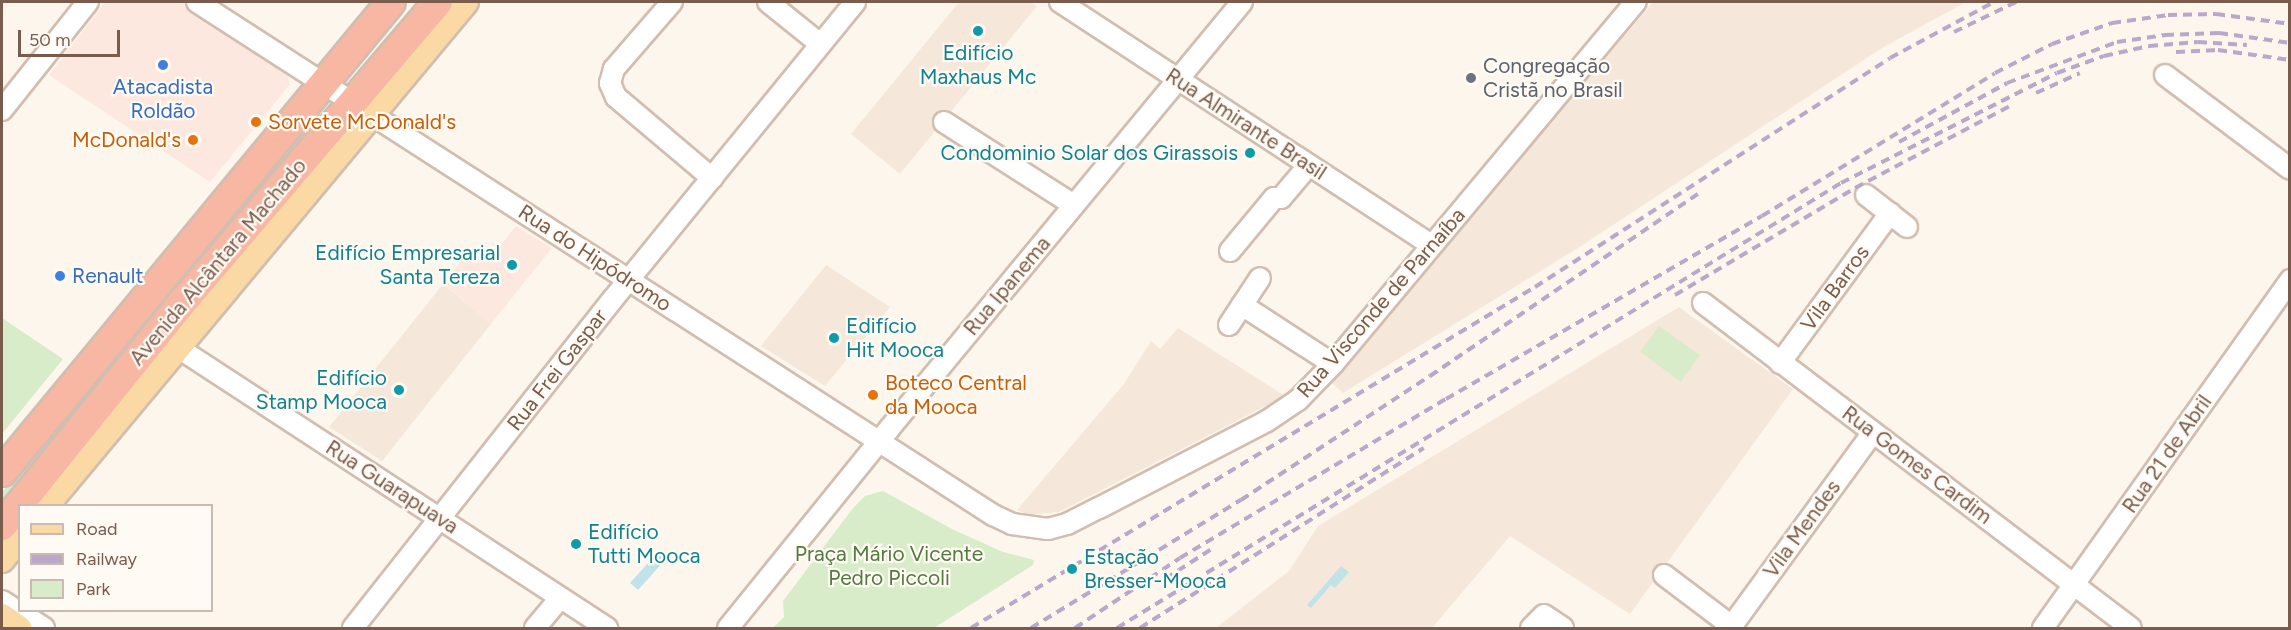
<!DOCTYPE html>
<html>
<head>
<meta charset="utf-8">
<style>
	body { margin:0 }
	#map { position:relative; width:2291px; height:630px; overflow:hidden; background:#fdf6ec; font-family:Figtree,sans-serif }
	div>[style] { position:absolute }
	.residential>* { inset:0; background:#f5e8da }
	.commercial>* { inset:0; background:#fde8e0 }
	.green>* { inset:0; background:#d8ecc9 }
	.water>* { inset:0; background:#bfe3e8 }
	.roads { filter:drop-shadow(2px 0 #d1beb0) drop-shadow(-2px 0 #d1beb0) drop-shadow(0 2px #d1beb0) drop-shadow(0 -2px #d1beb0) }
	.minor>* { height:20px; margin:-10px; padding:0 10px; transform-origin:10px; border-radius:10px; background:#fff }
	.major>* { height:24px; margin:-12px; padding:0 12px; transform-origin:12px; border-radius:12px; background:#fbd9a5 }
	.highway>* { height:28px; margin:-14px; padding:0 14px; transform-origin:14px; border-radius:14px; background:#f7b7a3 }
	.rail>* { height:4px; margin-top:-2px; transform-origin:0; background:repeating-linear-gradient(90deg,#b9a8c9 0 9px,transparent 0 15px) }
	.dots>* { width:16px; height:16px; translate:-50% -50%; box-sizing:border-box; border:3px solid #fffaf3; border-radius:50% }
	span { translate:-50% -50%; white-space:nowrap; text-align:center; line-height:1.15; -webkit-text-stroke:4.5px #fffaf3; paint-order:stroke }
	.culture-label { font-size:21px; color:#0d838f }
	.right { translate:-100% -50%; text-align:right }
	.left { translate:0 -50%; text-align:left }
	.worship-label { font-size:21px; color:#5b616d }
	.shop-label { font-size:21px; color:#366cbe }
	.food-label { font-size:21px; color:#c56008 }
	.street-label { font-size:21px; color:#7a5c4d }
	.park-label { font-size:21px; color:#537a41 }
	.frame { position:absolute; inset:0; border:3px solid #7a5c4d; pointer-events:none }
	.legend { position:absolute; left:18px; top:504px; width:195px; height:108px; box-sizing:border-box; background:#fffaf3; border:2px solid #cabbb1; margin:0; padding:8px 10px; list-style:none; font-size:18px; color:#7a5c4d }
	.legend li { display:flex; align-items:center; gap:12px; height:30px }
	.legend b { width:30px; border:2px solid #cabbb1 }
	.scale { position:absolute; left:18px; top:30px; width:102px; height:27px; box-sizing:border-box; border:3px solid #7a5c4d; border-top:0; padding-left:8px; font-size:18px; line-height:21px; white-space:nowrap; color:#7a5c4d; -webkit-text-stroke:4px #fffaf3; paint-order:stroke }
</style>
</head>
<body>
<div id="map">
	<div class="residential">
		<i style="clip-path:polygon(959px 2px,1029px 2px,1037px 6px,900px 174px,851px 134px)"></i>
		<i style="clip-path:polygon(1653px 2px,1966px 2px,1882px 48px,1578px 248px,1343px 393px,1331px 382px)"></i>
		<i style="clip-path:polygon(826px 265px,890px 307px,825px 386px,761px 346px)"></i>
		<i style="clip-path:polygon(443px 284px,491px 324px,382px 461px,329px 427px)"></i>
		<i style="clip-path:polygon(1679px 307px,1793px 389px,1630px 614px,1510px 536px,1432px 628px,1216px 628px,1289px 571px,1318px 526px)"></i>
		<i style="clip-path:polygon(1178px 328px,1285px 396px,1059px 512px,1029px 515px,1017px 510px,1124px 384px,1151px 341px,1160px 349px)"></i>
	</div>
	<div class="commercial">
		<i style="clip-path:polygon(105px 2px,182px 2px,286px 70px,290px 84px,260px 121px,255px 118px,252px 122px,256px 126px,210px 182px,49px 75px)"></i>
		<i style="clip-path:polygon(516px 226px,552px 248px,491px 324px,443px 284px,469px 251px,486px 263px)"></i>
	</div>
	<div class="green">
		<i style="clip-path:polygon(316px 111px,323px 116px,2px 506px,2px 492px)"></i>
		<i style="clip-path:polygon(2px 318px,63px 359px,2px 434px)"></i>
		<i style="clip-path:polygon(1659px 326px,1700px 355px,1681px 382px,1640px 352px)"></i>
		<i style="clip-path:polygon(883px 491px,952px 529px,1003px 552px,1034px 560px,1033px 565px,934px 628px,773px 628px,784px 617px,783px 601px,853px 508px,865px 496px)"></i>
	</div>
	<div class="water">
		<i style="clip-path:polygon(658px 552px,666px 559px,638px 590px,630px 583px)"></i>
		<i style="clip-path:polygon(1341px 566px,1349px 572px,1335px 588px,1331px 585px,1311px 608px,1307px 605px)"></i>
	</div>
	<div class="roads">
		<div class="minor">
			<i style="left:197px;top:2px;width:947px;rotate:32.8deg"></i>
			<i style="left:993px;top:515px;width:21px;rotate:25deg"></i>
			<i style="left:1012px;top:524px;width:36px;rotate:8deg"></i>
			<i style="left:1048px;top:529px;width:20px;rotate:-15deg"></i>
			<i style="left:1067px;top:524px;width:36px;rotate:-27deg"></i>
			<i style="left:1099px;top:508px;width:189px;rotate:-27.4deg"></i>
			<i style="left:1267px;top:421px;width:37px;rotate:-34deg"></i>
			<i style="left:1298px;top:400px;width:50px;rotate:-45.8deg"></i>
			<i style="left:1333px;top:364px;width:472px;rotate:-50.1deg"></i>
			<i style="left:672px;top:2px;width:89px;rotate:130.9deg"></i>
			<i style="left:614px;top:69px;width:15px;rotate:106deg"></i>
			<i style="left:610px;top:83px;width:15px;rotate:67deg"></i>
			<i style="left:616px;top:97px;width:126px;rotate:40.2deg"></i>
			<i style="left:768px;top:2px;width:67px;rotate:38.9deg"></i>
			<i style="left:1060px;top:2px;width:443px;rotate:33.2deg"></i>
			<i style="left:2165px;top:75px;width:156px;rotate:36.9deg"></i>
			<i style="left:2px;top:110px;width:138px;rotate:-51.5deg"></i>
			<i style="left:944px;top:122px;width:154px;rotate:32.6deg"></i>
			<i style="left:1866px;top:195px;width:52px;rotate:38deg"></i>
			<i style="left:1230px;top:251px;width:69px;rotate:-50.3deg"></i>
			<i style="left:1274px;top:198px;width:7px"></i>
			<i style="left:1281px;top:198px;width:43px;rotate:-49.7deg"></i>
			<i style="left:1703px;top:303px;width:537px;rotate:37.21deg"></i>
			<i style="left:1242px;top:305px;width:108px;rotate:33deg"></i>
			<i style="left:1229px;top:325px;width:56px;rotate:-56.6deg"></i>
			<i style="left:177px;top:347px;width:514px;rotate:33.16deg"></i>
			<i style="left:1780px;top:363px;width:186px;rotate:-53.7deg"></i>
			<i style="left:1664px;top:575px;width:88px;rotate:37.1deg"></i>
			<i style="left:2px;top:601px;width:50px;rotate:32.7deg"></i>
			<i style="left:1731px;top:627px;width:241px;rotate:-53.9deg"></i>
			<i style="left:353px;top:628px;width:419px;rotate:-51.7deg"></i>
			<i style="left:613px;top:299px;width:383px;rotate:-50.8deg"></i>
			<i style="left:535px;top:628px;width:39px;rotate:-50deg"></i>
			<i style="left:728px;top:628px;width:256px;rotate:-51deg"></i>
			<i style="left:889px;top:429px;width:554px;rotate:-50.42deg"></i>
			<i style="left:1531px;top:628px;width:18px;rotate:-45deg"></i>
			<i style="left:1544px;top:615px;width:23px;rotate:34deg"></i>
			<i style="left:2043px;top:628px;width:427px;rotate:-54.6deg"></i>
		</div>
		<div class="major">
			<i style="left:46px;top:506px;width:656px;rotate:-50.19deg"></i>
			<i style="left:2px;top:560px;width:28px;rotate:-51deg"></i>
			<i style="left:2px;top:616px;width:21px;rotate:35deg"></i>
		</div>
		<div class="highway">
			<i style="left:2px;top:472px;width:610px;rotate:-50.39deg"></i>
			<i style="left:2px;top:526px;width:277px;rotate:-51.1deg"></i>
			<i style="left:176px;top:310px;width:404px;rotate:-49.6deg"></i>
		</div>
	</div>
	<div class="rail">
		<i style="left:1954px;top:32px;width:69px;rotate:-25.8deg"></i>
		<i style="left:2176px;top:52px;width:42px;rotate:-2.7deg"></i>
		<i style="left:2218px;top:50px;width:73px;rotate:7.9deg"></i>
		<i style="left:2036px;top:93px;width:48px;rotate:-24.4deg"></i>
		<i style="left:1899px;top:142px;width:123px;rotate:-28.6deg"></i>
		<i style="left:2007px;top:83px;width:117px;rotate:-20.4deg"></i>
		<i style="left:2117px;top:42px;width:49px;rotate:-8.3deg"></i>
		<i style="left:2165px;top:35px;width:54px;rotate:-2.1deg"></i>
		<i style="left:2219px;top:33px;width:72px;rotate:8deg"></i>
		<i style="left:1675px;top:295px;width:209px;rotate:-30.7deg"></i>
		<i style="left:1855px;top:188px;width:178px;rotate:-27.9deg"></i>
		<i style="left:1165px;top:579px;width:54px;rotate:-32.8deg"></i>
		<i style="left:971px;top:628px;width:659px;rotate:-31.16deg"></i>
		<i style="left:1535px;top:287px;width:422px;rotate:-32.8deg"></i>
		<i style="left:1890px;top:58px;width:118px;rotate:-28.3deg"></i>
		<i style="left:1031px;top:628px;width:246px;rotate:-31.4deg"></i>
		<i style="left:1241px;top:500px;width:226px;rotate:-33.3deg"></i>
		<i style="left:1430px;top:376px;width:324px;rotate:-34.2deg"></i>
		<i style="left:1075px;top:628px;width:126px;rotate:-33.7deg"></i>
		<i style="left:1180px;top:558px;width:310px;rotate:-30.9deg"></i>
		<i style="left:1446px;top:399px;width:365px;rotate:-30.1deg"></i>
		<i style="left:1762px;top:216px;width:273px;rotate:-31.5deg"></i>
		<i style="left:1995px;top:73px;width:64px;rotate:-27deg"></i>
		<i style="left:2052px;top:44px;width:64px;rotate:-19.3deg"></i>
		<i style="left:2112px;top:23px;width:57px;rotate:-8.1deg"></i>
		<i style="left:2168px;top:15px;width:48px;rotate:-1.2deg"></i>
		<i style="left:2216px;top:14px;width:75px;rotate:7.7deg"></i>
		<i style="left:1117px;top:628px;width:850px;rotate:-31.58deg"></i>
		<i style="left:1841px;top:183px;width:242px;rotate:-27deg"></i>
		<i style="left:2057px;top:73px;width:50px;rotate:-19.9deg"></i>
		<i style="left:2104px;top:56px;width:46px;rotate:-12.5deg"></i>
		<i style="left:2149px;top:46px;width:49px;rotate:-4.7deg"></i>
		<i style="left:2198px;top:42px;width:49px;rotate:3.5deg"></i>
		<i style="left:1140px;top:628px;width:336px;rotate:-32.4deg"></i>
	</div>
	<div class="dots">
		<i style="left:978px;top:31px;background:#0f9aa8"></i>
		<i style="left:163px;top:65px;background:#3f7fe0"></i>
		<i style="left:1471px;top:78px;background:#6b7280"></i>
		<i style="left:256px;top:122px;background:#e8710a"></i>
		<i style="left:193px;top:140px;background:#e8710a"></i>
		<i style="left:1250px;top:153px;background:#0f9aa8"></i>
		<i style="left:512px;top:265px;background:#0f9aa8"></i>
		<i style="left:60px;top:276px;background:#3f7fe0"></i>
		<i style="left:834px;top:338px;background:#0f9aa8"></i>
		<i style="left:399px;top:390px;background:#0f9aa8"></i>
		<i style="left:873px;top:395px;background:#e8710a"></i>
		<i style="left:576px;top:544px;background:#0f9aa8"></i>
		<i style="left:1072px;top:569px;background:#0f9aa8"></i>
	</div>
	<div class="culture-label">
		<span style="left:978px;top:65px">Edifício<br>Maxhaus Mc</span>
		<span class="right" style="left:1238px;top:153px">Condominio Solar dos Girassois</span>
		<span class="right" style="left:500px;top:265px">Edifício Empresarial<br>Santa Tereza</span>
		<span class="left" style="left:846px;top:338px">Edifício<br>Hit Mooca</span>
		<span class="right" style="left:387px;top:390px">Edifício<br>Stamp Mooca</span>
		<span class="left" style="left:588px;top:544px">Edifício<br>Tutti Mooca</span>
		<span class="left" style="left:1084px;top:569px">Estação<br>Bresser-Mooca</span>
	</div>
	<div class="worship-label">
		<span class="left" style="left:1483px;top:78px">Congregação<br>Cristã no Brasil</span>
	</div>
	<div class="shop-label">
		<span style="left:163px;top:99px">Atacadista<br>Roldão</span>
		<span class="left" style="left:72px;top:276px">Renault</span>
	</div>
	<div class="food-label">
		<span class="left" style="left:268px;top:122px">Sorvete McDonald's</span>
		<span class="right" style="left:181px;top:140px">McDonald's</span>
		<span class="left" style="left:885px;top:395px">Boteco Central<br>da Mooca</span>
	</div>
	<div class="street-label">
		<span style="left:1246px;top:124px;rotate:33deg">Rua Almirante Brasil</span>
		<span style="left:595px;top:258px;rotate:33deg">Rua do Hipódromo</span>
		<span style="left:218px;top:262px;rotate:-50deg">Avenida Alcântara Machado</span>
		<span style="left:1007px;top:286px;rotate:-50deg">Rua Ipanema</span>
		<span style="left:1835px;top:288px;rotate:-54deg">Vila Barros</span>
		<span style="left:1381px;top:303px;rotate:-49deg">Rua Visconde de Parnaíba</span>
		<span style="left:557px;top:370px;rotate:-52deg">Rua Frei Gaspar</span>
		<span style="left:2167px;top:454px;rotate:-55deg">Rua 21 de Abril</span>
		<span style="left:1917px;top:465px;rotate:37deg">Rua Gomes Cardim</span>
		<span style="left:392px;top:487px;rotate:33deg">Rua Guarapuava</span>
		<span style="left:1802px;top:529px;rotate:-54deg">Vila Mendes</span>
	</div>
	<div class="park-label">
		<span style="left:889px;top:566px">Praça Mário Vicente<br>Pedro Piccoli</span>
	</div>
	<div class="frame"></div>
	<ul class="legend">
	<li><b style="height:8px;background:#fbd9a5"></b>Road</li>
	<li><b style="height:8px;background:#b9a8c9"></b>Railway</li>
	<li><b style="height:16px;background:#d8ecc9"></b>Park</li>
	</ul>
	<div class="scale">50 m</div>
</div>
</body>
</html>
